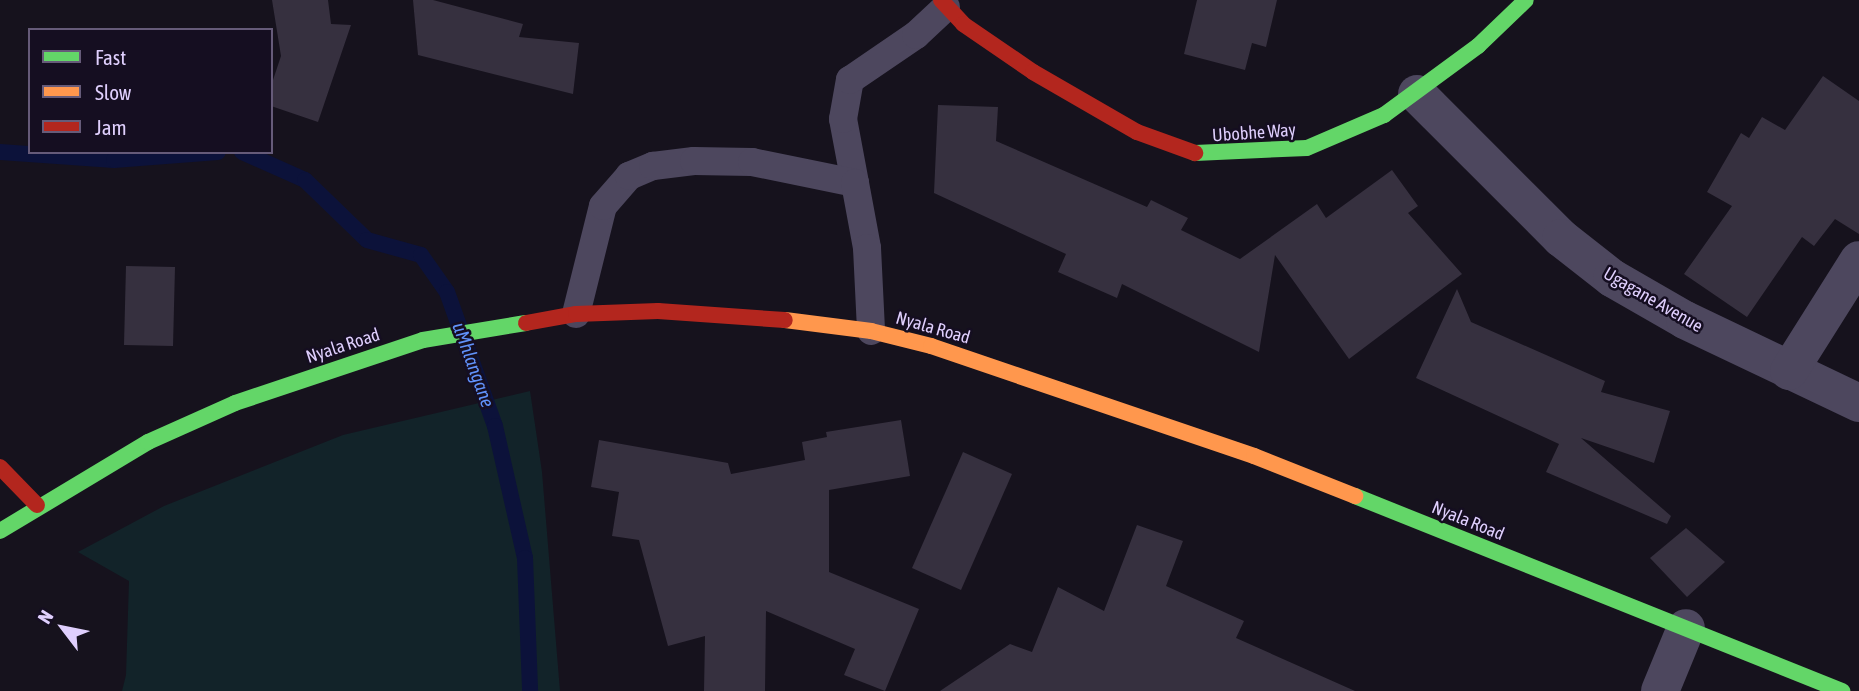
<!DOCTYPE html>
<html>
<head>
<meta charset="utf-8">
<style>
	body { margin:0 }
	#map { position:relative; width:1859px; height:691px; overflow:hidden; background:#16121d; font-family:"Asap Condensed",sans-serif }
	div>[style] { position:absolute }
	.green>* { inset:0; background:#122329 }
	.stream>* { height:16px; margin:-8px; padding:0 8px; transform-origin:8px; border-radius:8px; background:#0c123a }
	.building>* { inset:0; background:#36303f }
	.lane>* { height:28px; margin:-14px; padding:0 14px; transform-origin:14px; border-radius:14px; background:#4d475e }
	.street>* { height:38px; margin:-19px; padding:0 19px; transform-origin:19px; border-radius:19px; background:#4d475e }
	.fast>* { height:16px; margin:-8px; padding:0 8px; transform-origin:8px; border-radius:8px; background:#63d668 }
	.slow>* { height:16px; margin:-8px; padding:0 8px; transform-origin:8px; border-radius:8px; background:#ff974d }
	.jam>* { height:16px; margin:-8px; padding:0 8px; transform-origin:8px; border-radius:8px; background:#b3261e }
	span { translate:-50% -50%; white-space:nowrap; text-align:center; line-height:1.15; -webkit-text-stroke:5px #150e21; paint-order:stroke }
	.street-label { font-size:18px; color:#dfcffd }
	.water-label { font-size:19px; color:#6192fa; font-style:italic }
	.legend { position:absolute; left:28px; top:28px; width:245px; height:126px; box-sizing:border-box; background:#150e21; border:2px solid #665b79; margin:0; padding:9px 12px; list-style:none; font-size:21px; color:#dfcffd }
	.legend li { display:flex; align-items:center; gap:14px; height:35px }
	.legend b { width:35px; border:2px solid #665b79 }
	.north { position:absolute; left:28px; top:593px; width:70px; height:70px; -webkit-text-stroke:5px #150e21; paint-order:stroke; rotate:302deg; font-size:19px; font-weight:700; line-height:28px; text-align:center; color:#dfcffd }
	.north::after { content:''; display:block; margin:auto; width:24px; height:32px; background:#dfcffd; clip-path:polygon(50% 0,100% 100%,50% 72%,0 100%) }
</style>
</head>
<body>
<div id="map">
	<div class="green">
		<i style="clip-path:polygon(530px 391px,542px 472px,560px 691px,122px 691px,126px 675px,129px 581px,78px 552px,164px 506px,343px 435px)"></i>
	</div>
	<div class="stream">
		<i style="left:0;top:152px;width:114px;rotate:4deg"></i>
		<i style="left:114px;top:160px;width:104px;rotate:-4.4deg"></i>
		<i style="left:242px;top:152px;width:69px;rotate:24deg"></i>
		<i style="left:305px;top:180px;width:86px;rotate:44.1deg"></i>
		<i style="left:367px;top:240px;width:56px;rotate:15.5deg"></i>
		<i style="left:421px;top:255px;width:45px;rotate:54.9deg"></i>
		<i style="left:447px;top:292px;width:142px;rotate:70.3deg"></i>
		<i style="left:495px;top:426px;width:135px;rotate:77.2deg"></i>
		<i style="left:525px;top:558px;width:133px;rotate:87.8deg"></i>
	</div>
	<div class="building">
		<i style="clip-path:polygon(272px 0,328px 0,331px 24px,351px 25px,318px 122px,271px 106px,271px 86px,281px 56px)"></i>
		<i style="clip-path:polygon(413px 0,433px 0,523px 24px,519px 37px,579px 43px,573px 94px,418px 55px)"></i>
		<i style="clip-path:polygon(1197px 0,1277px 0,1266px 47px,1252px 43px,1245px 70px,1184px 54px)"></i>
		<i style="clip-path:polygon(1823px 76px,1859px 101px,1859px 234px,1835px 219px,1814px 246px,1802px 237px,1747px 317px,1684px 274px,1732px 206px,1707px 192px,1741px 133px,1749px 138px,1762px 117px,1785px 130px)"></i>
		<i style="clip-path:polygon(938px 105px,998px 107px,996px 141px,1147px 207px,1151px 200px,1188px 218px,1181px 230px,1240px 259px,1317px 204px,1326px 218px,1392px 170px,1418px 206px,1408px 213px,1462px 274px,1349px 359px,1275px 255px,1259px 352px,1122px 284px,1117px 298px,1058px 272px,1066px 254px,934px 193px)"></i>
		<i style="clip-path:polygon(126px 266px,175px 267px,173px 346px,124px 345px)"></i>
		<i style="clip-path:polygon(1457px 289px,1471px 322px,1605px 381px,1601px 392px,1670px 411px,1654px 463px,1581px 438px,1671px 516px,1667px 524px,1546px 472px,1559px 444px,1416px 378px)"></i>
		<i style="clip-path:polygon(901px 420px,910px 476px,829px 490px,829px 572px,919px 609px,885px 691px,844px 675px,855px 649px,766px 611px,765px 691px,704px 691px,705px 636px,668px 646px,639px 540px,612px 536px,619px 492px,591px 487px,599px 440px,728px 463px,731px 474px,805px 460px,802px 442px,827px 437px,826px 432px)"></i>
		<i style="clip-path:polygon(963px 452px,1012px 474px,961px 590px,912px 568px)"></i>
		<i style="clip-path:polygon(1137px 525px,1183px 541px,1166px 586px,1244px 621px,1236px 638px,1355px 691px,940px 691px,1010px 644px,1032px 652px,1058px 587px,1104px 611px)"></i>
		<i style="clip-path:polygon(1686px 528px,1725px 562px,1687px 597px,1650px 558px)"></i>
	</div>
	<div class="lane">
		<i style="left:855px;top:183px;width:65px;rotate:-100.6deg"></i>
		<i style="left:843px;top:119px;width:40px;rotate:-80deg"></i>
		<i style="left:850px;top:80px;width:80px;rotate:-34.3deg"></i>
		<i style="left:916px;top:35px;width:41px;rotate:-43deg"></i>
		<i style="left:576px;top:314px;width:111px;rotate:-76deg"></i>
		<i style="left:603px;top:206px;width:40px;rotate:-49deg"></i>
		<i style="left:629px;top:176px;width:26px;rotate:-23deg"></i>
		<i style="left:653px;top:166px;width:41px;rotate:-7deg"></i>
		<i style="left:694px;top:161px;width:58px;rotate:1deg"></i>
		<i style="left:752px;top:162px;width:105px;rotate:11.5deg"></i>
		<i style="left:855px;top:183px;width:66px;rotate:79.5deg"></i>
		<i style="left:867px;top:248px;width:83px;rotate:87.2deg"></i>
	</div>
	<div class="street">
		<i style="left:1417px;top:94px;width:204px;rotate:45deg"></i>
		<i style="left:1561px;top:238px;width:65px;rotate:38.1deg"></i>
		<i style="left:1612px;top:278px;width:84px;rotate:29.9deg"></i>
		<i style="left:1685px;top:320px;width:193px;rotate:25.5deg"></i>
		<i style="left:1789px;top:371px;width:131px;rotate:-57.8deg"></i>
		<i style="left:1660px;top:691px;width:68px;rotate:-67.6deg"></i>
	</div>
	<div class="fast">
		<i style="left:1195px;top:153px;width:112px;rotate:-2.6deg"></i>
		<i style="left:1307px;top:148px;width:84px;rotate:-23.2deg"></i>
		<i style="left:1384px;top:115px;width:117px;rotate:-36.3deg"></i>
		<i style="left:1478px;top:46px;width:66px;rotate:-43.8deg"></i>
		<i style="left:1355px;top:496px;width:525px;rotate:21.82deg"></i>
		<i style="left:0;top:531px;width:173px;rotate:-31deg"></i>
		<i style="left:148px;top:442px;width:95px;rotate:-24.1deg"></i>
		<i style="left:235px;top:403px;width:198px;rotate:-18.5deg"></i>
		<i style="left:423px;top:340px;width:104px;rotate:-9.4deg"></i>
	</div>
	<div class="slow">
		<i style="left:785px;top:320px;width:87px;rotate:7.3deg"></i>
		<i style="left:871px;top:331px;width:62px;rotate:14deg"></i>
		<i style="left:931px;top:346px;width:341px;rotate:18.8deg"></i>
		<i style="left:1254px;top:456px;width:109px;rotate:21.6deg"></i>
	</div>
	<div class="jam">
		<i style="left:941px;top:0;width:33px;rotate:47deg"></i>
		<i style="left:963px;top:24px;width:85px;rotate:34.4deg"></i>
		<i style="left:1033px;top:72px;width:120px;rotate:30deg"></i>
		<i style="left:1137px;top:132px;width:62px;rotate:19.9deg"></i>
		<i style="left:526px;top:323px;width:51px;rotate:-10.2deg"></i>
		<i style="left:576px;top:314px;width:82px;rotate:-2.1deg"></i>
		<i style="left:658px;top:311px;width:127px;rotate:4.1deg"></i>
		<i style="left:0;top:467px;width:53px;rotate:45.8deg"></i>
	</div>
	<div class="street-label">
		<span style="left:1254px;top:133px;rotate:-4deg">Ubobhe Way</span>
		<span style="left:1653px;top:300px;rotate:30deg">Ugagane Avenue</span>
		<span style="left:933px;top:328px;rotate:16deg">Nyala Road</span>
		<span style="left:343px;top:346px;rotate:-18deg">Nyala Road</span>
		<span style="left:1468px;top:521px;rotate:22deg">Nyala Road</span>
	</div>
	<div class="water-label">
		<span style="left:473px;top:365px;rotate:70deg">uMhlangane</span>
	</div>
	<ul class="legend">
	<li><b style="height:9px;background:#63d668"></b>Fast</li>
	<li><b style="height:9px;background:#ff974d"></b>Slow</li>
	<li><b style="height:9px;background:#b3261e"></b>Jam</li>
	</ul>
	<div class="north">N</div>
</div>
</body>
</html>
